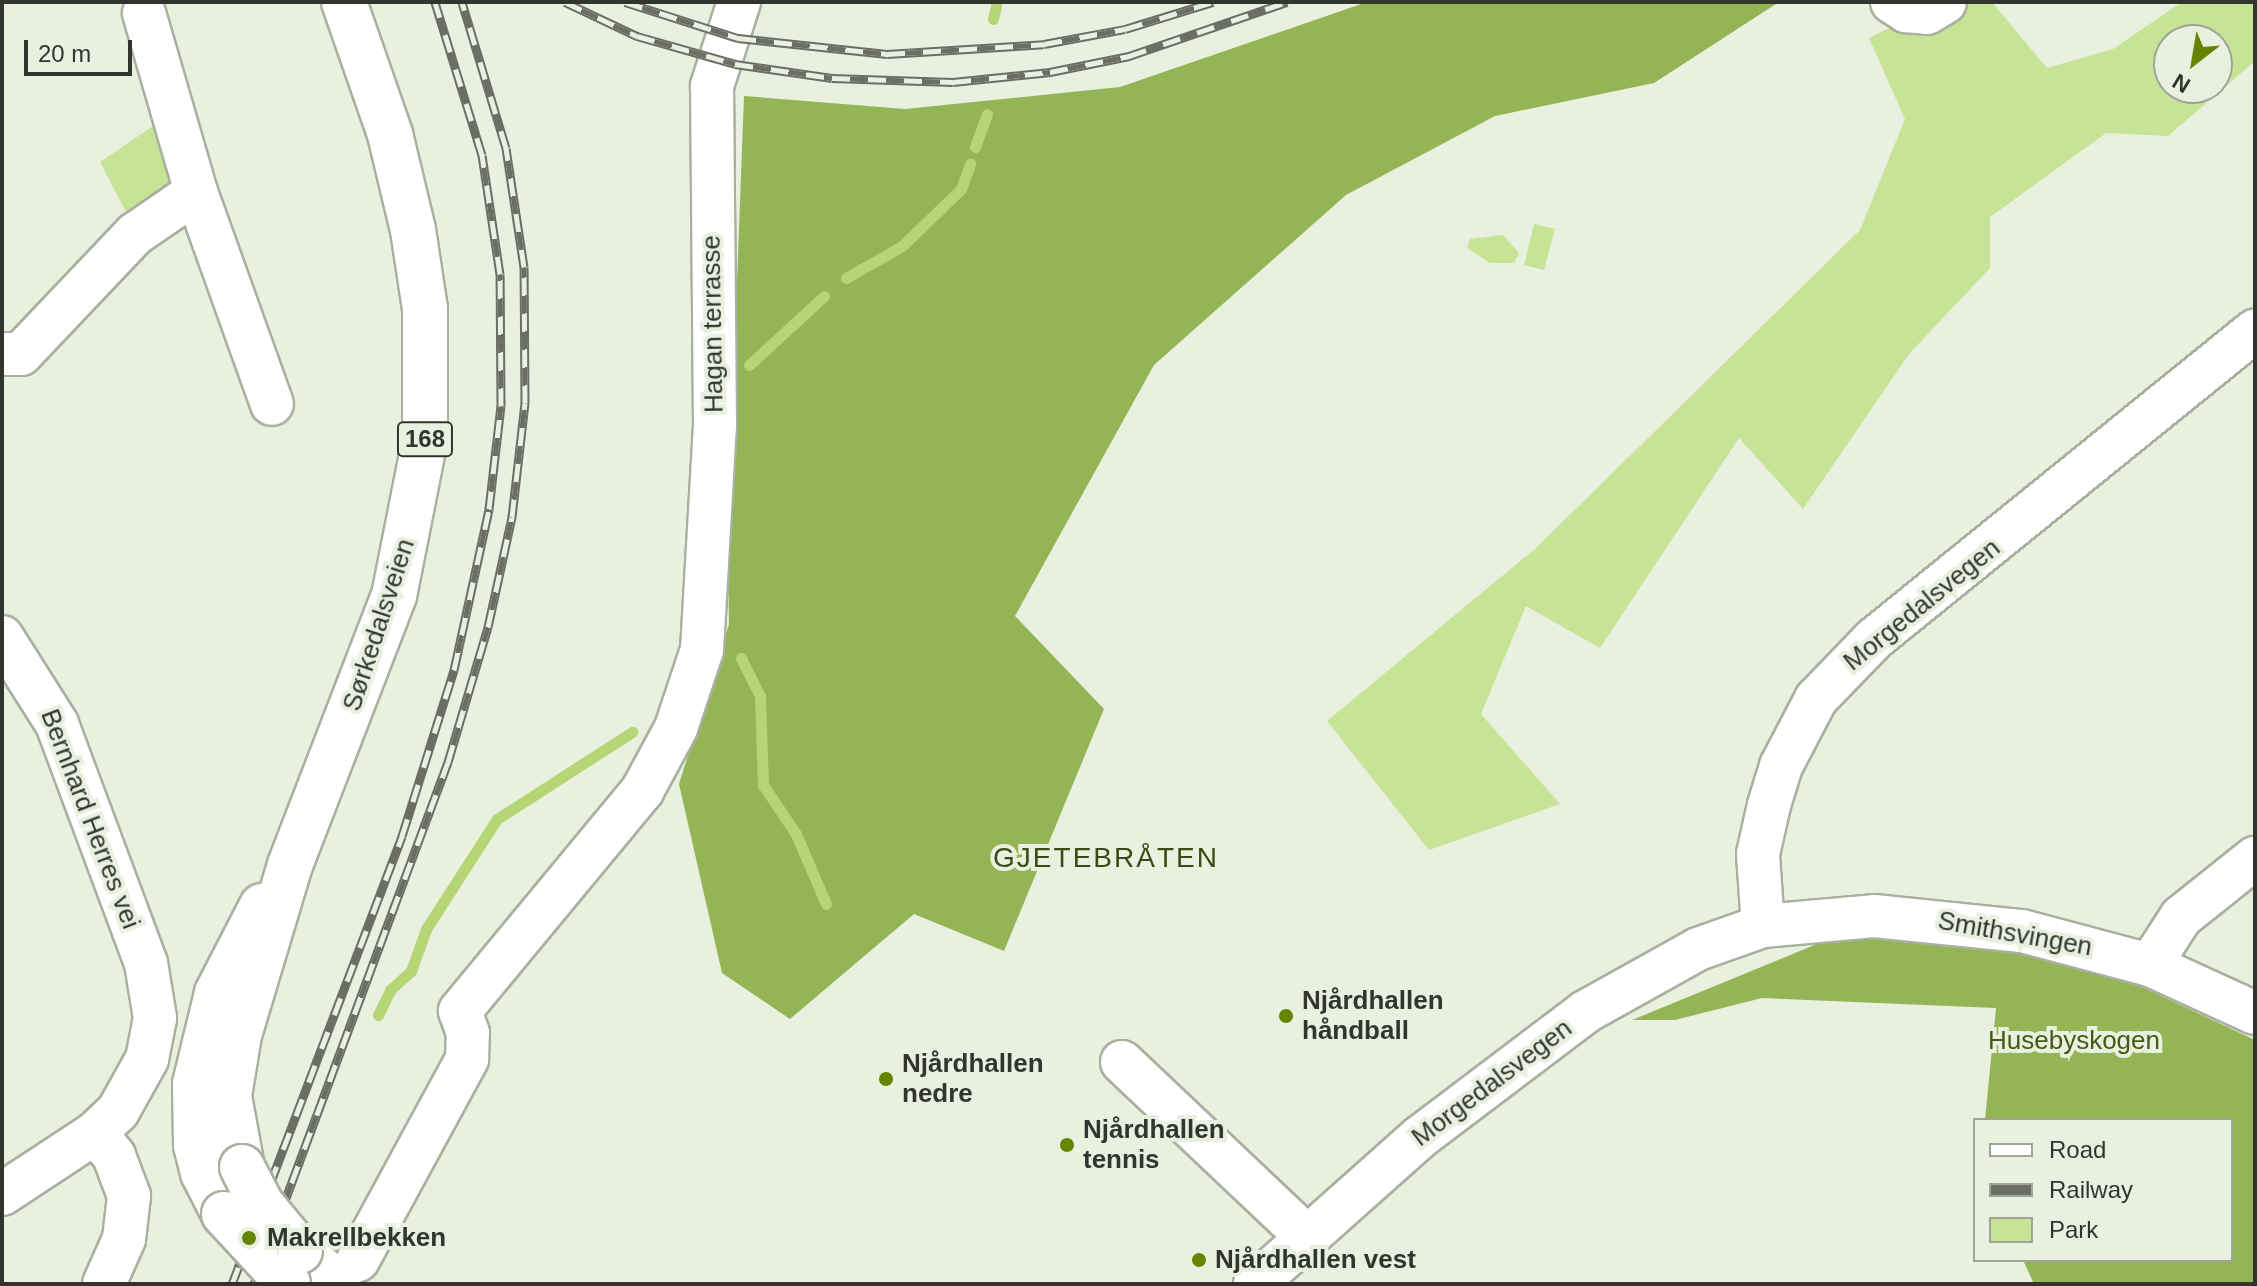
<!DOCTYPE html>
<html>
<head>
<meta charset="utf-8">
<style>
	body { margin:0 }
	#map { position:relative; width:2257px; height:1286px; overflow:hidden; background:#e9f0df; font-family:Arial,sans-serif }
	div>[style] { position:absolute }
	.green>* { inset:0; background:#c6e396 }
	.forest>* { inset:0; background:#94b555 }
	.stream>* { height:11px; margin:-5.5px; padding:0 5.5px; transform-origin:5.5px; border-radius:5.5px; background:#b4d675 }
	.roads { filter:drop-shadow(2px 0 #a9b0a0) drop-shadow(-2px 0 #a9b0a0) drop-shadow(0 2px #a9b0a0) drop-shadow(0 -2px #a9b0a0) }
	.minor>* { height:42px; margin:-21px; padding:0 21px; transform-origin:21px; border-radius:21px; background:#fff }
	.primary>* { height:44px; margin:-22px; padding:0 22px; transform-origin:22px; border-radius:22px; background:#fff }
	.rail>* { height:9px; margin-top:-4.5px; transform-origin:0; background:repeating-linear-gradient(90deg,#e9f0df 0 18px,#6a6e64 0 36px); box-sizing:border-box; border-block:2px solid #6a6e64 }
	.bridges { filter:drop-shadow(2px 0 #a9b0a0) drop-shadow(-2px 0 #a9b0a0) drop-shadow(0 2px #a9b0a0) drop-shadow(0 -2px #a9b0a0) }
	.primary-bridge>* { height:44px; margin:-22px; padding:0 22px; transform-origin:22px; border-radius:22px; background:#fff }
	.dots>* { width:22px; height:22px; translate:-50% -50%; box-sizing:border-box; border:4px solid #e9f0df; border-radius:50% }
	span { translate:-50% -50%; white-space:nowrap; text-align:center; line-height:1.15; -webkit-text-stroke:8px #e9f0df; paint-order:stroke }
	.shield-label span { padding:2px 6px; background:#e9f0df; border:2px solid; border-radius:6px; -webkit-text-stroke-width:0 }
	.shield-label { font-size:24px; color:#32352e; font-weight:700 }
	.street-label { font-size:26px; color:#32352e }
	.poi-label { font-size:26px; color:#32352e; font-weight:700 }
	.left { translate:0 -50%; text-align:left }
	.park-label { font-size:26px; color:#455a15 }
	.neighbourhood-label { font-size:28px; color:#394a14; letter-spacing:2px }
	.frame { position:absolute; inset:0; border:4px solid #32352e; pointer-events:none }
	.legend { position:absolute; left:1973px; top:1118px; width:260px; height:144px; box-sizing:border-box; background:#e9f0df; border:2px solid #a0a598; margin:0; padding:10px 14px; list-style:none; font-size:24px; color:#32352e }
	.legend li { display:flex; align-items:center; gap:16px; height:40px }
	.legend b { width:40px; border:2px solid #a0a598 }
	.north { position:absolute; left:2153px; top:24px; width:80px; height:80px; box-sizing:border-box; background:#e9f0df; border:2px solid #a0a598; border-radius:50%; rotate:211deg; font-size:22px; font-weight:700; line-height:32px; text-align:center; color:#32352e }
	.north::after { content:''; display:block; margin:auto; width:28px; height:36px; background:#648500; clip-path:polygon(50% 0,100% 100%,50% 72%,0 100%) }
	.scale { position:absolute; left:24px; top:40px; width:108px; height:36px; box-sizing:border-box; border:4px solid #32352e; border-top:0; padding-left:10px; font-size:24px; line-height:28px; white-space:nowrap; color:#32352e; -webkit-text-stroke:6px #e9f0df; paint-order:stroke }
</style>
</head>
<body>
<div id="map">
	<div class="green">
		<i style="clip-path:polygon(evenodd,1940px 2px,1992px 2px,2047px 68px,2113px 49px,2182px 2px,2255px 2px,2255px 61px,2168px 136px,2106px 133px,1990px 217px,1990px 268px,1909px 354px,1803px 509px,1739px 438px,1600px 648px,1526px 606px,1481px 714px,1560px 804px,1429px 850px,1327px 721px,1536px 548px,1860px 230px,1905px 119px,1869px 38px,1940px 2px,2169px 40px,2217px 40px,2217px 88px,2169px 88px,2169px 40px)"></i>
		<i style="clip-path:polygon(159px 122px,175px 184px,136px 217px,126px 212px,100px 162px)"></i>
		<i style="clip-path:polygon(1534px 224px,1555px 229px,1544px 270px,1524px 265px)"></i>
		<i style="clip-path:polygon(1503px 235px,1519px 253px,1514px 263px,1490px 263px,1467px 248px,1470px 239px)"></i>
	</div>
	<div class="forest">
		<i style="clip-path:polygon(1367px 2px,1779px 2px,1654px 83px,1495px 116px,1346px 195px,1154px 365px,1015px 616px,1104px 709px,1004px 951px,914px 914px,790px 1019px,722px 973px,679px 784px,729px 624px,725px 409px,735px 335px,744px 96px,905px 109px,1120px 87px)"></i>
		<i style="clip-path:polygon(1846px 932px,2091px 963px,2255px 1040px,2255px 1284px,2034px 1284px,2023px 1260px,2231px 1260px,2231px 1120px,1985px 1120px,1996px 1008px,1762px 998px,1675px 1020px,1632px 1020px)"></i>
	</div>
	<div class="stream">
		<i style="left:993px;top:19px;width:17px;rotate:-77deg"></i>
		<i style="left:975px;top:147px;width:35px;rotate:-70deg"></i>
		<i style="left:846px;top:278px;width:64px;rotate:-29.7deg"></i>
		<i style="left:902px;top:246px;width:82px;rotate:-44deg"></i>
		<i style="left:961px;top:189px;width:27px;rotate:-70deg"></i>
		<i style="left:749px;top:365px;width:102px;rotate:-42.6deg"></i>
		<i style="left:741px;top:658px;width:42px;rotate:63.4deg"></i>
		<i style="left:760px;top:696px;width:89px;rotate:88.1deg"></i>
		<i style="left:763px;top:785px;width:59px;rotate:56deg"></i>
		<i style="left:796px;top:834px;width:76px;rotate:66.8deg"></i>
		<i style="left:378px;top:1015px;width:28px;rotate:-64deg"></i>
		<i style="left:390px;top:990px;width:28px;rotate:-42deg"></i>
		<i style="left:411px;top:971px;width:45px;rotate:-70.3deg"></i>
		<i style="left:426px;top:929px;width:131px;rotate:-57.2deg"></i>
		<i style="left:497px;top:819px;width:161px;rotate:-32.8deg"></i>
	</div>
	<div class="roads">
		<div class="minor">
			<i style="left:1892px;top:2px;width:17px;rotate:33deg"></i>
			<i style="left:1906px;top:11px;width:21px;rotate:5deg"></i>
			<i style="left:1927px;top:13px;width:21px;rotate:-31deg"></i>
			<i style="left:144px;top:13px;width:186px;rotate:73.8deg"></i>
			<i style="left:196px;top:192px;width:225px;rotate:70.3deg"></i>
			<i style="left:2px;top:354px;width:19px"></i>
			<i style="left:21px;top:354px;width:166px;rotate:-46.5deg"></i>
			<i style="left:135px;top:234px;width:74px;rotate:-34.5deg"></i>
			<i style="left:2px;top:637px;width:103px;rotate:57.7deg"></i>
			<i style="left:57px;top:724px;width:255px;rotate:69.6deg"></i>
			<i style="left:146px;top:963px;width:56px;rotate:80.7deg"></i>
			<i style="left:155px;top:1018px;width:42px;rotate:101deg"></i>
			<i style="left:147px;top:1059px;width:60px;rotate:119.1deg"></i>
			<i style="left:118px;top:1111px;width:32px;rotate:136deg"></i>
			<i style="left:95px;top:1133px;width:111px;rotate:146.7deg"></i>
			<i style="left:1763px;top:926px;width:111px;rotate:-5.1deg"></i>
			<i style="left:1874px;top:916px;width:149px;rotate:5.8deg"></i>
			<i style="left:2022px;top:931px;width:132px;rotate:14.9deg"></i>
			<i style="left:2150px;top:965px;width:115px;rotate:24.6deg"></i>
			<i style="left:2150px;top:965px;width:57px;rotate:-57.1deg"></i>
			<i style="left:2181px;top:917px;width:95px;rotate:-38.6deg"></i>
			<i style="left:1122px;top:1062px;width:252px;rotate:43.4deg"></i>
			<i style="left:95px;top:1133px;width:30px;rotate:50deg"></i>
			<i style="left:114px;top:1156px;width:43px;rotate:69.4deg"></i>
			<i style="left:129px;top:1196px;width:43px;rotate:96.6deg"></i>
			<i style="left:124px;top:1239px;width:49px;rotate:114deg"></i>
			<i style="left:358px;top:1260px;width:229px;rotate:-61.5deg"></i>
			<i style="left:467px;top:1059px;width:26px;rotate:-88deg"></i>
			<i style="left:468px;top:1033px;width:23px;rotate:-110deg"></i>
			<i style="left:460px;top:1011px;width:286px;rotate:-50.4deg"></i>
			<i style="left:642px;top:791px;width:72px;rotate:-61.6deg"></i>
			<i style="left:676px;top:728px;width:82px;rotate:-71.6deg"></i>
			<i style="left:702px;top:650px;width:224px;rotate:-86.7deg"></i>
			<i style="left:715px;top:426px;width:340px;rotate:-90.5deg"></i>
			<i style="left:712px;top:86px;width:88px;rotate:-72.2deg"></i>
			<i style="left:1255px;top:1284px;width:221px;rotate:-41.7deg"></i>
			<i style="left:1420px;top:1137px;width:207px;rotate:-37.1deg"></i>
			<i style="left:1585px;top:1012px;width:129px;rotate:-29.1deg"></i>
			<i style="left:1698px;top:949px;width:69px;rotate:-19.5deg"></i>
			<i style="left:1763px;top:926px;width:72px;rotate:-94deg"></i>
			<i style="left:1758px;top:854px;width:50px;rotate:-77.3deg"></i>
			<i style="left:1769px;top:805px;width:41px;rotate:-72.9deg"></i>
			<i style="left:1781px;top:766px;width:76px;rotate:-62.4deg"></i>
			<i style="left:1816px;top:699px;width:83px;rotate:-46deg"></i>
			<i style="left:1874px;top:639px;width:490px;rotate:-39deg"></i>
		</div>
		<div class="primary">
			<i style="left:242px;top:1167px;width:72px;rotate:-100.4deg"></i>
			<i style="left:229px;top:1096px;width:62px;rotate:-80.7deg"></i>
			<i style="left:239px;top:1035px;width:177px;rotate:-73.3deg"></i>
			<i style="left:290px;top:865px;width:288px;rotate:-68.9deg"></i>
			<i style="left:394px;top:596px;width:159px;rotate:-78.8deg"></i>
			<i style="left:425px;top:440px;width:131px;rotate:-90deg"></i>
			<i style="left:425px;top:309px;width:80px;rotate:-98.6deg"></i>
			<i style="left:413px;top:230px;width:99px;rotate:-103.5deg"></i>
			<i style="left:390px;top:134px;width:140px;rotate:-109.2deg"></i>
			<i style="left:224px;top:1214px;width:46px;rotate:-117.1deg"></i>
			<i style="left:203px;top:1173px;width:29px;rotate:-104deg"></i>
			<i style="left:196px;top:1145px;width:61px;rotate:-90.9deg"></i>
			<i style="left:195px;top:1084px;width:94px;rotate:-76.4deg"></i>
			<i style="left:217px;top:993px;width:98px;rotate:-62.7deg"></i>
			<i style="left:300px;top:1251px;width:51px;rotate:40.2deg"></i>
		</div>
	</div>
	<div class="rail">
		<i style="left:565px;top:2px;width:80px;rotate:25.3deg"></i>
		<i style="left:637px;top:36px;width:102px;rotate:15.9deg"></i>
		<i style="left:735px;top:64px;width:98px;rotate:8.2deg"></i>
		<i style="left:832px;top:78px;width:121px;rotate:1.9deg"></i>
		<i style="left:953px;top:82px;width:98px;rotate:-5.9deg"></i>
		<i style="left:1050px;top:72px;width:81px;rotate:-11.4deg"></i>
		<i style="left:1129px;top:56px;width:167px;rotate:-18.9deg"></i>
		<i style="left:625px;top:2px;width:119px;rotate:17.7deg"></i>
		<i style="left:738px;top:38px;width:150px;rotate:6.1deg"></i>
		<i style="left:887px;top:54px;width:157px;rotate:-3.6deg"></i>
		<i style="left:1044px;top:44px;width:82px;rotate:-10.5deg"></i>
		<i style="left:1125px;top:29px;width:92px;rotate:-17.1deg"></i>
		<i style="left:232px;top:1284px;width:479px;rotate:-69.2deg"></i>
		<i style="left:402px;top:836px;width:174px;rotate:-72.6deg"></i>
		<i style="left:454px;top:670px;width:165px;rotate:-77.7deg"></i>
		<i style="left:489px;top:509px;width:104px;rotate:-83.4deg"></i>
		<i style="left:501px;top:406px;width:132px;rotate:-90.4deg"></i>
		<i style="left:500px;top:274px;width:120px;rotate:-98.6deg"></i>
		<i style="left:482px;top:155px;width:160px;rotate:-107.1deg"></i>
		<i style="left:254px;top:1284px;width:557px;rotate:-69.61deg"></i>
		<i style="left:448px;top:762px;width:141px;rotate:-73.5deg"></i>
		<i style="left:488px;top:627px;width:113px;rotate:-77.7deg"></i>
		<i style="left:512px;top:517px;width:115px;rotate:-83.5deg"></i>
		<i style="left:525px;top:403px;width:136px;rotate:-90.4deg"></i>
		<i style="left:524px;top:267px;width:120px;rotate:-98.6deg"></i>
		<i style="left:506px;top:148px;width:152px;rotate:-106.8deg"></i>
	</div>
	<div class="bridges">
		<div class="primary-bridge">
			<i style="left:242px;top:1167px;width:42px;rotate:62.8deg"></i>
			<i style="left:261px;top:1204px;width:61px;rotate:50.3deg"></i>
			<i style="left:224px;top:1214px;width:94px;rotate:47.2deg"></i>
		</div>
	</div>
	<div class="dots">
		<i style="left:1286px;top:1016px;background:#648500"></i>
		<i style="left:886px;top:1079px;background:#648500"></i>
		<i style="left:1067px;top:1145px;background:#648500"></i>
		<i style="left:249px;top:1238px;background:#648500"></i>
		<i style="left:1199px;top:1260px;background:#648500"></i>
	</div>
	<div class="shield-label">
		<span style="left:425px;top:439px">168</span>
	</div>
	<div class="street-label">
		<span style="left:713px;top:324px;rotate:-91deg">Hagan terrasse</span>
		<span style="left:1922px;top:605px;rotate:-39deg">Morgedalsvegen</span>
		<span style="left:379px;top:625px;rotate:-72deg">Sørkedalsveien</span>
		<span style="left:90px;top:819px;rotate:69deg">Bernhard Herres vei</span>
		<span style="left:2015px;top:934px;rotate:10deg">Smithsvingen</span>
		<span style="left:1492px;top:1083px;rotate:-37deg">Morgedalsvegen</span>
	</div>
	<div class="poi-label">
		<span class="left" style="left:1302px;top:1016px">Njårdhallen<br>håndball</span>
		<span class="left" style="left:902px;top:1079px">Njårdhallen<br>nedre</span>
		<span class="left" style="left:1083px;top:1145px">Njårdhallen<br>tennis</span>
		<span class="left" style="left:267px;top:1238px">Makrellbekken</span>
		<span class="left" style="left:1215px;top:1260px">Njårdhallen vest</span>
	</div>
	<div class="park-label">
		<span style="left:2074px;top:1041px">Husebyskogen</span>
	</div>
	<div class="neighbourhood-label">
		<span style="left:1106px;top:858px">GJETEBRÅTEN</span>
	</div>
	<div class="frame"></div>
	<ul class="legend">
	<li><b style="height:10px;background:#fff"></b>Road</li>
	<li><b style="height:10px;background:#6a6e64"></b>Railway</li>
	<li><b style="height:22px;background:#c6e396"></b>Park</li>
	</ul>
	<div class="north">N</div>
	<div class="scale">20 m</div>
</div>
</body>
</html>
